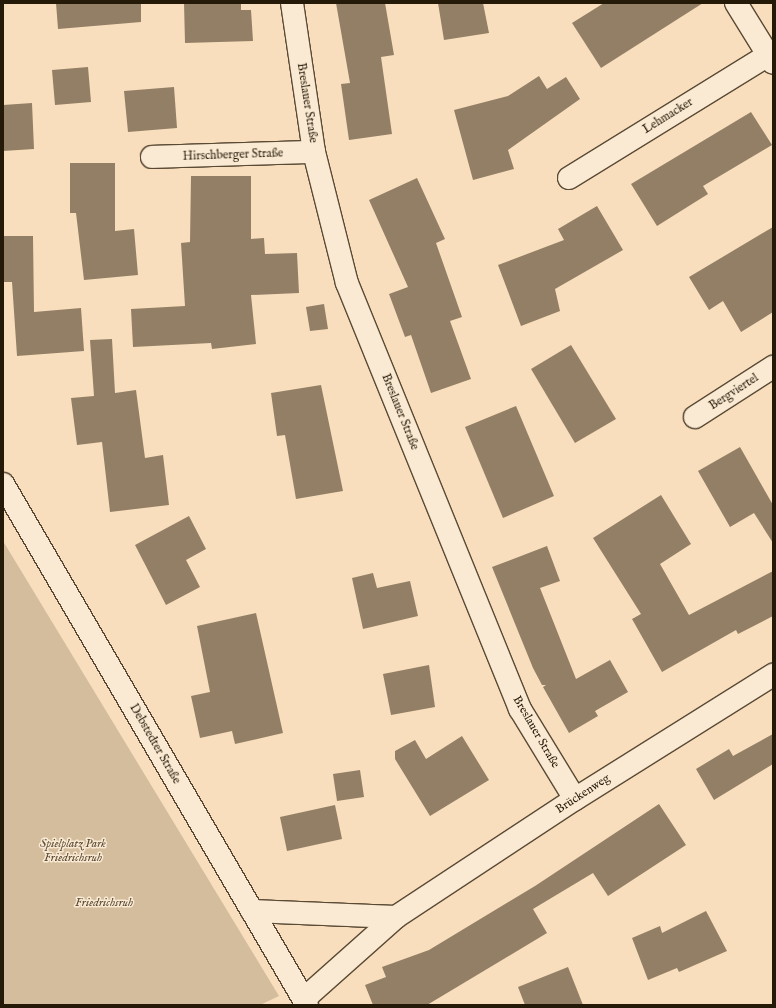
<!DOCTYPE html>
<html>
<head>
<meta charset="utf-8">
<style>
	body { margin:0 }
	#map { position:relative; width:776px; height:1008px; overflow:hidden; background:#f8debc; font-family:"IM FELL English",serif }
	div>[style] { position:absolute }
	.green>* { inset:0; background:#d4bd9d }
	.building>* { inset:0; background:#937f66 }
	.roads { filter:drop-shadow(1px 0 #5a4a35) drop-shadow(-1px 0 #5a4a35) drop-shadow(0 1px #5a4a35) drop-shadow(0 -1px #5a4a35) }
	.street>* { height:22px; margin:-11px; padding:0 11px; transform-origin:11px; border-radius:11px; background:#faead3 }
	.secondary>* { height:22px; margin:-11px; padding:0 11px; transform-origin:11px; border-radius:11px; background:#faead3 }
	span { translate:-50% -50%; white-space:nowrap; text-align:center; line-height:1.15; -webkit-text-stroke:3px #faead3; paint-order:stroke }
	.street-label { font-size:12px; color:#251908 }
	.park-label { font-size:12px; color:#5a4a35; font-style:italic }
	.frame { position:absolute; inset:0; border:4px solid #251908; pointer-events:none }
</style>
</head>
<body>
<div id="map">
	<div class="green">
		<i style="clip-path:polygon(3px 541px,279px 996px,260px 1005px,3px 1005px)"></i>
	</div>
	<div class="building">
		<i style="clip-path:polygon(56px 3px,141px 3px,141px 22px,58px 29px)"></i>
		<i style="clip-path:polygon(184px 3px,241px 3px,241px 10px,251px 10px,253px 41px,185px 43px)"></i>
		<i style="clip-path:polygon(336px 3px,385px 3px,394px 55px,381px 57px,392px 134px,349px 140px,341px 84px,350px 83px)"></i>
		<i style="clip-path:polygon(438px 3px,483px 3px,489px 33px,444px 40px)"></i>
		<i style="clip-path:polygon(604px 3px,703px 3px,601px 68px,572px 23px)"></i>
		<i style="clip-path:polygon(88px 67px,91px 102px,55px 105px,52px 70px)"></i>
		<i style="clip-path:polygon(539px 76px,547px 89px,566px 77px,580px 99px,508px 150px,514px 169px,473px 180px,454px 110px,508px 96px)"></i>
		<i style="clip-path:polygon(174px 87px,177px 128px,128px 132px,124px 91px)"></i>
		<i style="clip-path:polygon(32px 103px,34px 149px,3px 151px,3px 105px)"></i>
		<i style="clip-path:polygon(751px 112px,772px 145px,703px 186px,708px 194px,657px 226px,631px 184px)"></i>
		<i style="clip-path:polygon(70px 163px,115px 163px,115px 231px,134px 229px,138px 275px,84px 280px,76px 213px,70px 213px)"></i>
		<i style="clip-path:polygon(191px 176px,251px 176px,251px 239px,264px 238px,265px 254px,297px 253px,299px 293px,251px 295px,256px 344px,212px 349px,211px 343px,133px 347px,131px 309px,185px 306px,181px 243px,190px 242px)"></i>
		<i style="clip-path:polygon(417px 178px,445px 239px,436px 243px,462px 317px,450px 321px,471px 379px,431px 393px,411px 335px,405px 337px,389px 294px,408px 287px,369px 200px)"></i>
		<i style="clip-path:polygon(597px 206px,623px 250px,555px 289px,560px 311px,521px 326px,498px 265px,564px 240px,558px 229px)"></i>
		<i style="clip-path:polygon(773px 227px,773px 312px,741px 332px,723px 301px,709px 310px,689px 277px)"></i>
		<i style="clip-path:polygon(3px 236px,33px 236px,34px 312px,81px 308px,84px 351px,17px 356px,12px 282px,3px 282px)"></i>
		<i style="clip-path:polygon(324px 304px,328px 329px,310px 331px,306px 307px)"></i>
		<i style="clip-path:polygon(112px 339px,115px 393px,136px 390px,145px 458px,163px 455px,169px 505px,110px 512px,102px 442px,77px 445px,71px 398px,94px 396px,90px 340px)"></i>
		<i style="clip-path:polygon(571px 345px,616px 419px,575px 443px,531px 369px)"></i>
		<i style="clip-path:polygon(321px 385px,343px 491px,296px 499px,285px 435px,277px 436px,271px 393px)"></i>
		<i style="clip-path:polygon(516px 406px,554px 496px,503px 518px,465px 427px)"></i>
		<i style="clip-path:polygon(740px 447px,773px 505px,773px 543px,754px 513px,730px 527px,698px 471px)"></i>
		<i style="clip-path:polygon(661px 495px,691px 544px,660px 564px,689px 615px,773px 571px,773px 616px,738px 634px,736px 630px,662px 672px,632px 619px,641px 614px,593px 538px)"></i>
		<i style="clip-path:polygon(189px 516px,206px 549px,186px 560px,200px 587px,166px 605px,135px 545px)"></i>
		<i style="clip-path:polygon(547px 546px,560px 581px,540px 588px,576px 679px,610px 660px,628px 692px,595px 711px,598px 716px,569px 733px,543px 687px,546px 685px,542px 685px,533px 668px,492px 567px)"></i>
		<i style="clip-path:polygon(373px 573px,377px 588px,410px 581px,418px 616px,363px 629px,352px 578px)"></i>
		<i style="clip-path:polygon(256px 613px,283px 733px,235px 744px,232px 731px,200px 738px,191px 696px,210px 692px,197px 626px)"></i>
		<i style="clip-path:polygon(429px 665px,435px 707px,391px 715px,383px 674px)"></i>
		<i style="clip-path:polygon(773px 734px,773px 764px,714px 800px,696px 769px,729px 749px,733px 756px)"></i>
		<i style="clip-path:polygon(462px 736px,489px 780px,430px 816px,395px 759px,395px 751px,415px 740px,426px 759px)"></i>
		<i style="clip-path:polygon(360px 770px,364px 797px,337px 801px,333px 774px)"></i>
		<i style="clip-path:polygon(659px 804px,686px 845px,608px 896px,593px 873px,533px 909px,547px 933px,427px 1005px,373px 1005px,365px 985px,386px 977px,382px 967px,429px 950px,535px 886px)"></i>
		<i style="clip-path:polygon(335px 805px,342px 839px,287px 851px,280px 817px)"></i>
		<i style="clip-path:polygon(706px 911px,727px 951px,679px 972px,677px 968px,648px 980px,632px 938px,660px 926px,662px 933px)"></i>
		<i style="clip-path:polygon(568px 967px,583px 1005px,525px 1005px,518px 987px)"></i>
	</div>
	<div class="roads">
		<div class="street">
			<i style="left:292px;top:3px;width:151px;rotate:81.6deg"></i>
			<i style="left:314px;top:152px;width:135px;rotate:75.9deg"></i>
			<i style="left:347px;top:283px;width:460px;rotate:67.9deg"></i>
			<i style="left:520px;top:709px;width:105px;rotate:58.6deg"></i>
			<i style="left:736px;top:3px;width:70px;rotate:58.3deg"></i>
			<i style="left:152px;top:157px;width:162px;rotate:-1.8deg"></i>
			<i style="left:569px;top:178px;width:234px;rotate:-31.7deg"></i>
			<i style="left:695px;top:417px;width:93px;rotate:-32.7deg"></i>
			<i style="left:252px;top:911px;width:144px;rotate:2.4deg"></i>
			<i style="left:304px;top:999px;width:123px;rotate:-41.7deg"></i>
			<i style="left:396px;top:917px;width:214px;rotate:-33.4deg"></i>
			<i style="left:575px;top:799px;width:234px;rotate:-32.1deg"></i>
		</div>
		<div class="secondary">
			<i style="left:3px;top:484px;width:603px;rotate:59.74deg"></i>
		</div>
	</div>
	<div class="street-label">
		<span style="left:307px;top:103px;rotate:81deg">Breslauer Straße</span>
		<span style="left:668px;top:116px;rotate:-32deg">Lehmacker</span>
		<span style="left:233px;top:155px;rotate:-2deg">Hirschberger Straße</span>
		<span style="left:734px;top:392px;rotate:-33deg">Bergviertel</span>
		<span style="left:400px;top:412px;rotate:68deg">Breslauer Straße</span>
		<span style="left:536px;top:732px;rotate:60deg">Breslauer Straße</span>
		<span style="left:155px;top:744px;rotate:60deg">Debstedter Straße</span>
		<span style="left:583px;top:794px;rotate:-33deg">Brückenweg</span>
	</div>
	<div class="park-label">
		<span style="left:73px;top:851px">Spielplatz Park<br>Friedrichsruh</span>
		<span style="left:104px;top:903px">Friedrichsruh</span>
	</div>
	<div class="frame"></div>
</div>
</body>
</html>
